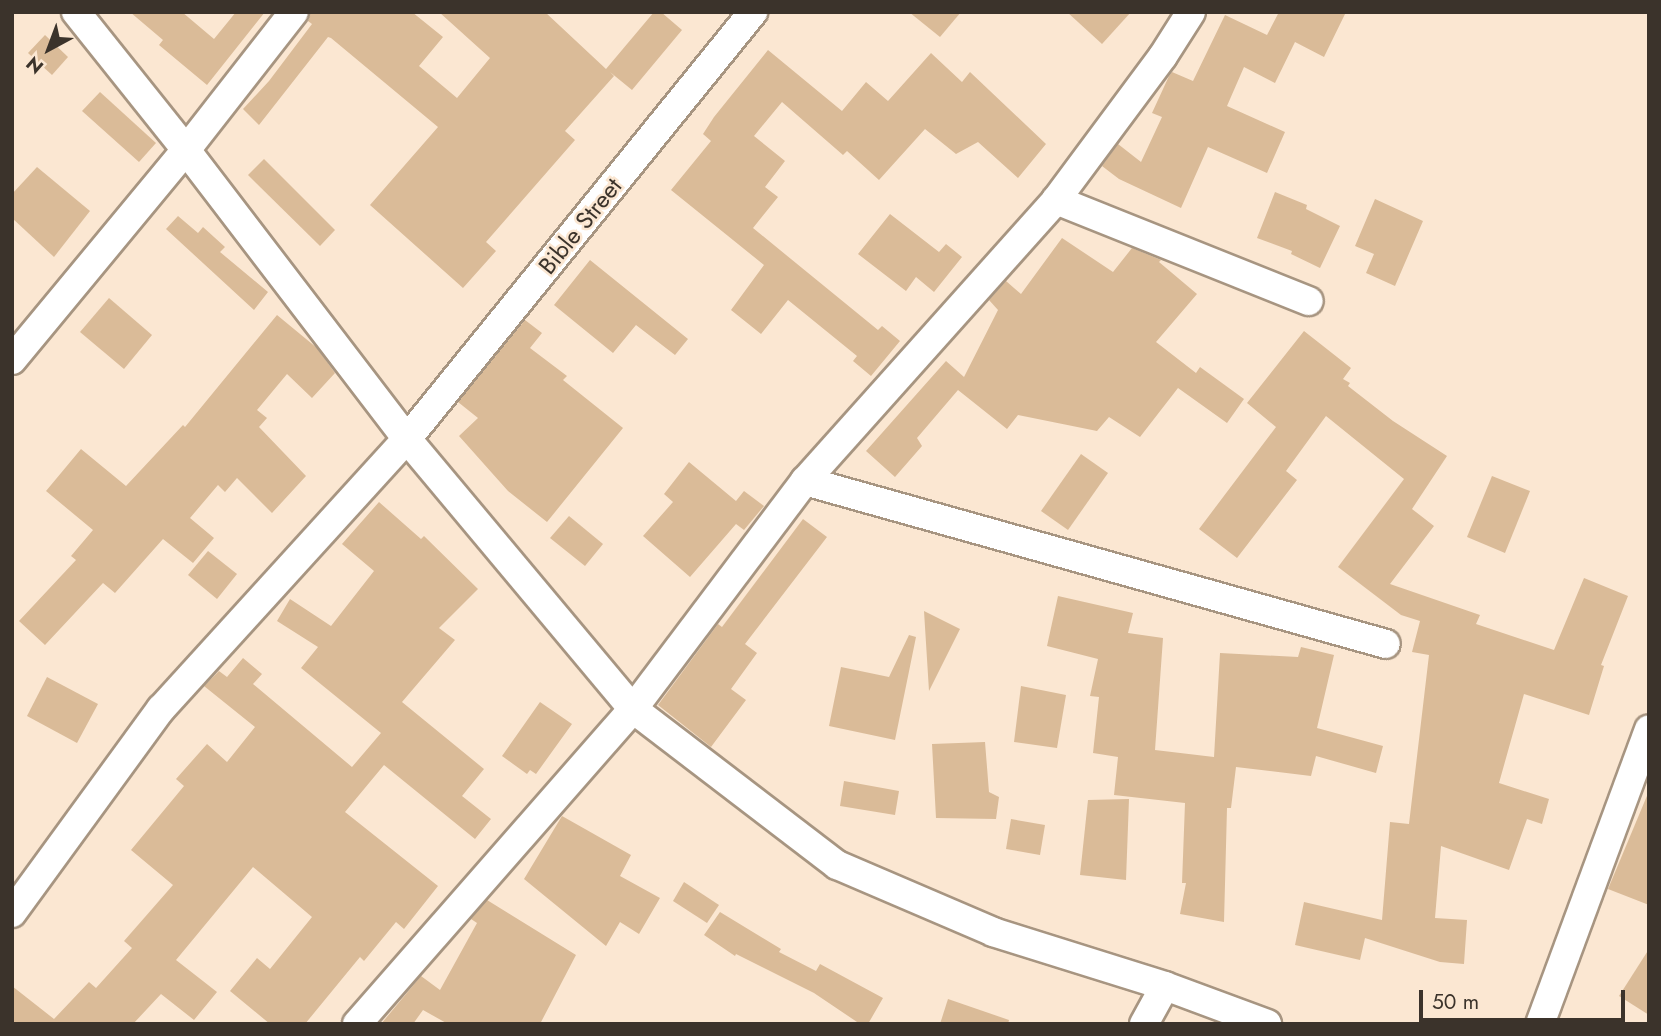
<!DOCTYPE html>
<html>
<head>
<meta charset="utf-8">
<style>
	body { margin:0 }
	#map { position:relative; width:1661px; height:1036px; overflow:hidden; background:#fbe7d2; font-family:Jost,sans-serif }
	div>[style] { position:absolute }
	.building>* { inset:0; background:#dabb98 }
	.roads { filter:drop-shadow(2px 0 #a79581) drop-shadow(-2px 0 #a79581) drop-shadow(0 2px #a79581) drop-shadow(0 -2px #a79581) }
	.minor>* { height:28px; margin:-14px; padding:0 14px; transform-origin:14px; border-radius:14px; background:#fff }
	span { translate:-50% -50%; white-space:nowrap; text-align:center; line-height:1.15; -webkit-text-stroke:5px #fbe7d2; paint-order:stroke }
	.street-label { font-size:24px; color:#3b332b }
	.frame { position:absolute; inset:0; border:14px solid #3b332b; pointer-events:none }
	.north { position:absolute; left:14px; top:14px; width:70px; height:70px; -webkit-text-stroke:5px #fbe7d2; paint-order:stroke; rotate:221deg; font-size:19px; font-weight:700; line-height:28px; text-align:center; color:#3b332b }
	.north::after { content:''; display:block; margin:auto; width:24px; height:32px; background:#3b332b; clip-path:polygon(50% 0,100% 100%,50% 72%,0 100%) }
	.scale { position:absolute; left:1419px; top:990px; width:206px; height:32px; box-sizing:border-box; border:4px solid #3b332b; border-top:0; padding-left:9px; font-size:21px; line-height:24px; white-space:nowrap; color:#3b332b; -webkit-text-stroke:5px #fbe7d2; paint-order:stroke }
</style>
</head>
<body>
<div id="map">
	<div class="building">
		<i style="clip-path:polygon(130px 12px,182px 12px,214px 39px,236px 12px,265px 12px,207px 85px,159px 45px,163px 40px)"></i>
		<i style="clip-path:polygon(310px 12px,412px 12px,443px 37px,419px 66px,457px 98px,490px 58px,439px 12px,545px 12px,606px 69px,654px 12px,661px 12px,682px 30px,632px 90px,610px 72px,614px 76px,565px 131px,575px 140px,486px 242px,496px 251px,463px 288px,370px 205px,438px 127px,331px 38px,328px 37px,259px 125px,243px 109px,269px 81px,312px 24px,308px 21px)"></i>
		<i style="clip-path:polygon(909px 12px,961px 12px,940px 37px)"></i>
		<i style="clip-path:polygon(1067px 12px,1131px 12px,1102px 44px)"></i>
		<i style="clip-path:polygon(1279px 12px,1346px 12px,1324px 57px,1295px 42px,1275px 83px,1244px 67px,1227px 106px,1285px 132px,1267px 173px,1208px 147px,1181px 208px,1119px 179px,1102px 166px,1118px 144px,1141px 162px,1162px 117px,1152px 113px,1169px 76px,1172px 72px,1193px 81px,1225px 15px,1267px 35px)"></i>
		<i style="clip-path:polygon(45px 35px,68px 57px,52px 75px,28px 53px)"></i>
		<i style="clip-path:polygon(768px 50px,842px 111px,866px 82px,888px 101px,931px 53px,962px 82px,970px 72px,1046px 144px,1018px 178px,978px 142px,956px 154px,925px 129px,879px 180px,847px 151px,843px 155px,782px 102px,754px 136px,785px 161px,765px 187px,778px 197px,753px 228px,878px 330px,882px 326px,900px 341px,871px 376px,853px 361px,857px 356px,788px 300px,761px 334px,731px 310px,764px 265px,671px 190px,711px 141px,703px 134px,714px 117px)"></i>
		<i style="clip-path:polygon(100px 92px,156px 143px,139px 162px,82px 111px)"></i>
		<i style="clip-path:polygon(264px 159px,335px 230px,320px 246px,248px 175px)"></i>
		<i style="clip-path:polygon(37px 167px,90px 211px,54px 257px,12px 218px,12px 194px)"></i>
		<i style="clip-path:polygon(1275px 192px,1307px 205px,1306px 209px,1340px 226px,1320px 268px,1291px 254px,1292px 251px,1257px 238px)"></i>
		<i style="clip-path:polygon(1375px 199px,1423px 221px,1395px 286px,1366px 273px,1374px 254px,1355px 246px)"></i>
		<i style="clip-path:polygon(890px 214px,939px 252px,946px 244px,962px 257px,934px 292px,916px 277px,906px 291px,858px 254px)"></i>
		<i style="clip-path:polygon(178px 216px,198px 233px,203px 227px,225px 247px,220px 252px,268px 292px,254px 310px,166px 229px)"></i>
		<i style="clip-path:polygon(1062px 238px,1113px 272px,1132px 248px,1161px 260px,1159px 262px,1197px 294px,1156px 342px,1196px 373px,1200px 367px,1244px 399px,1227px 423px,1178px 388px,1140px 437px,1109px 417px,1097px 431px,1018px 415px,1007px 429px,958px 390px,917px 438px,922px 446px,895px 477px,866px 451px,946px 361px,964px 377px,998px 310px,989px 300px,1006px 281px,1021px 294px)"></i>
		<i style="clip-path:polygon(590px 260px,688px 339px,675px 355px,636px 325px,613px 353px,554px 305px)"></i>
		<i style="clip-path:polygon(109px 298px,152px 335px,124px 369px,80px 332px)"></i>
		<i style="clip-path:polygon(277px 315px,317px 348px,335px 373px,312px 398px,287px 374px,257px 410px,267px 418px,259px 427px,306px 476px,272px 513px,237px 478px,225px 492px,218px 485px,190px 518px,214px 538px,193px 563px,163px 539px,115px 593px,103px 583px,45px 645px,19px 621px,76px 560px,71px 556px,93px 530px,46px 491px,81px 449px,126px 486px,183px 425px,185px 427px)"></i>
		<i style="clip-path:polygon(525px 320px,542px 333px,530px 348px,567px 376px,563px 380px,623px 428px,547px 522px,508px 491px,459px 436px,478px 418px,458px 402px)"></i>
		<i style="clip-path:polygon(1304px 331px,1351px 368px,1343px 379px,1350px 383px,1348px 386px,1393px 421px,1447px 456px,1412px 509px,1434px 526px,1390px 584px,1480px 615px,1476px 624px,1554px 650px,1584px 578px,1628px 596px,1601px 665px,1604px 666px,1589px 715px,1524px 694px,1499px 783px,1549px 799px,1542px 824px,1527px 819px,1509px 870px,1441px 846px,1435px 918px,1467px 920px,1464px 964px,1440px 962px,1365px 938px,1360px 960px,1295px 945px,1304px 902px,1382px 920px,1390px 822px,1409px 824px,1429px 655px,1412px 652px,1420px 621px,1401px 615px,1338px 567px,1404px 479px,1326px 416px,1286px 471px,1297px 480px,1237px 558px,1199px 529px,1276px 427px,1247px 403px)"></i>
		<i style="clip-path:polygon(1081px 454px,1108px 473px,1068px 530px,1041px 511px)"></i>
		<i style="clip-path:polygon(689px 462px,736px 501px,744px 491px,764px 506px,744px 530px,736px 524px,690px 577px,643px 536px,673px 502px,664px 494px)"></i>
		<i style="clip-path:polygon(1492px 476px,1530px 491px,1505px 553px,1467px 537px)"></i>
		<i style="clip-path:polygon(379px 502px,421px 539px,424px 536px,478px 589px,439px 628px,455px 640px,402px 702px,484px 769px,462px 796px,491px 819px,475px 839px,384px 765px,345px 812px,438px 886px,404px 929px,396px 922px,364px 961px,360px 957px,305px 1024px,270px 1024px,230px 991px,257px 958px,270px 969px,312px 917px,253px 867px,176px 960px,217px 992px,194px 1020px,161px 994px,133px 1024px,12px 1024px,12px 986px,54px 1019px,89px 982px,96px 988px,132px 948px,124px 941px,173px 885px,131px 850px,184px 786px,176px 779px,207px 744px,227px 762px,255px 727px,204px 686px,219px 671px,227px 677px,243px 658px,262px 674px,253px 684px,352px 767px,381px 733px,301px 668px,318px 647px,277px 621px,290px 599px,331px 626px,374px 571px,342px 544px)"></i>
		<i style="clip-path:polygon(569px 516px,603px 544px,585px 566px,550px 538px)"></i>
		<i style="clip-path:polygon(803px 519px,827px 537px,745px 644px,757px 653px,731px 689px,746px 700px,711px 747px,658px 705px,718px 624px,722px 627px)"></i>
		<i style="clip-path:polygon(208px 551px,237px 574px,217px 599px,188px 575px)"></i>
		<i style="clip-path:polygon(1058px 596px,1133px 613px,1128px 633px,1163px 638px,1155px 750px,1214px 757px,1220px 653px,1298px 657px,1301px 647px,1334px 655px,1317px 728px,1383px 746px,1376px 773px,1316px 756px,1311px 776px,1236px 767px,1231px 808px,1227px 808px,1224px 922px,1180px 914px,1186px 883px,1182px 883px,1185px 803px,1114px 795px,1118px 757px,1093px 753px,1099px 697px,1090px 696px,1098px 659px,1047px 646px)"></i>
		<i style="clip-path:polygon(924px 611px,960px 629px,929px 691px)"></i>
		<i style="clip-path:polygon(909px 635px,916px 637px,895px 740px,829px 726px,841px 667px,889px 677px)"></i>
		<i style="clip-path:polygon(47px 677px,98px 704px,77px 743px,27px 716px)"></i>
		<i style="clip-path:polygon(1021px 686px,1066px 695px,1057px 748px,1014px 742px)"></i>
		<i style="clip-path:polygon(540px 702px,572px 724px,536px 774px,530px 770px,527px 774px,502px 756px)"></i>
		<i style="clip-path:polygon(985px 742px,989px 792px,999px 797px,996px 819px,936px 818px,932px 744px)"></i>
		<i style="clip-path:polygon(844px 781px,899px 791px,895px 815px,840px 806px)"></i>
		<i style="clip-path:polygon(1649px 791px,1649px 905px,1608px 889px)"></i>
		<i style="clip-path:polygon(1129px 799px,1126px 880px,1080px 875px,1088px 800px)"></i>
		<i style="clip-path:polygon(562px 816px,631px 855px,620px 876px,660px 898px,639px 934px,620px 922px,606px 946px,524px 879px)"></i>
		<i style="clip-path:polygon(1011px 819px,1045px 825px,1040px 855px,1006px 849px)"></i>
		<i style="clip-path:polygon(684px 882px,719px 905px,707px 923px,673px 901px)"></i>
		<i style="clip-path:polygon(487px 900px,576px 955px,540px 1024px,448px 1024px,423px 1010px,413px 1024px,381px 1024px,421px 976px,440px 990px,477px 923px,471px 919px)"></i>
		<i style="clip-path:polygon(720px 912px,781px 949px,779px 952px,816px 971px,820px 964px,883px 998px,868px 1024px,860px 1024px,814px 993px,736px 954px,735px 956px,704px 935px)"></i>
		<i style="clip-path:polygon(1649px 949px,1649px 1015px,1619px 996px)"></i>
		<i style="clip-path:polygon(948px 999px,1009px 1020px,1008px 1024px,940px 1024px)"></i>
	</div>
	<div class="roads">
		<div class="minor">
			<i style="left:76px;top:12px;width:176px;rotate:51.4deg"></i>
			<i style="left:186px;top:150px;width:364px;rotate:52.6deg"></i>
			<i style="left:407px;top:439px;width:352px;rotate:50.1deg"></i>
			<i style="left:633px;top:709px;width:257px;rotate:37.4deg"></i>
			<i style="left:837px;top:865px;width:170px;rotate:23.2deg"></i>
			<i style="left:993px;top:932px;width:180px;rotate:17.4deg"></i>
			<i style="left:1165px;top:986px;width:109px;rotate:20.4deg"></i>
			<i style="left:1056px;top:200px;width:272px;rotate:21.8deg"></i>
			<i style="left:12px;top:360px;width:273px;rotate:-50.4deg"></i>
			<i style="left:186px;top:150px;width:175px;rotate:-52deg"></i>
			<i style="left:805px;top:481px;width:603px;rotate:15.67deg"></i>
			<i style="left:12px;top:913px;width:253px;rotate:-53.9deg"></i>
			<i style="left:161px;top:709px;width:365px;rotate:-47.7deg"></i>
			<i style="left:407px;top:439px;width:550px;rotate:-50.98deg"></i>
			<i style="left:357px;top:1024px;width:419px;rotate:-48.8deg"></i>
			<i style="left:633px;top:709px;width:286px;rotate:-53deg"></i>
			<i style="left:805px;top:481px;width:377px;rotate:-48.2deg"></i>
			<i style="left:1056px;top:200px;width:179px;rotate:-53.4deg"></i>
			<i style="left:1163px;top:56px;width:52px;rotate:-57.5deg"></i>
			<i style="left:1144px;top:1024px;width:43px;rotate:-61.1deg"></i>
			<i style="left:1540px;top:1024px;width:314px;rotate:-69.7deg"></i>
		</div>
	</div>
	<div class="street-label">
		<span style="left:580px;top:226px;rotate:-51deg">Bible Street</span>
	</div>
	<div class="frame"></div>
	<div class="north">N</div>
	<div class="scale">50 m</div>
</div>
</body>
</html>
